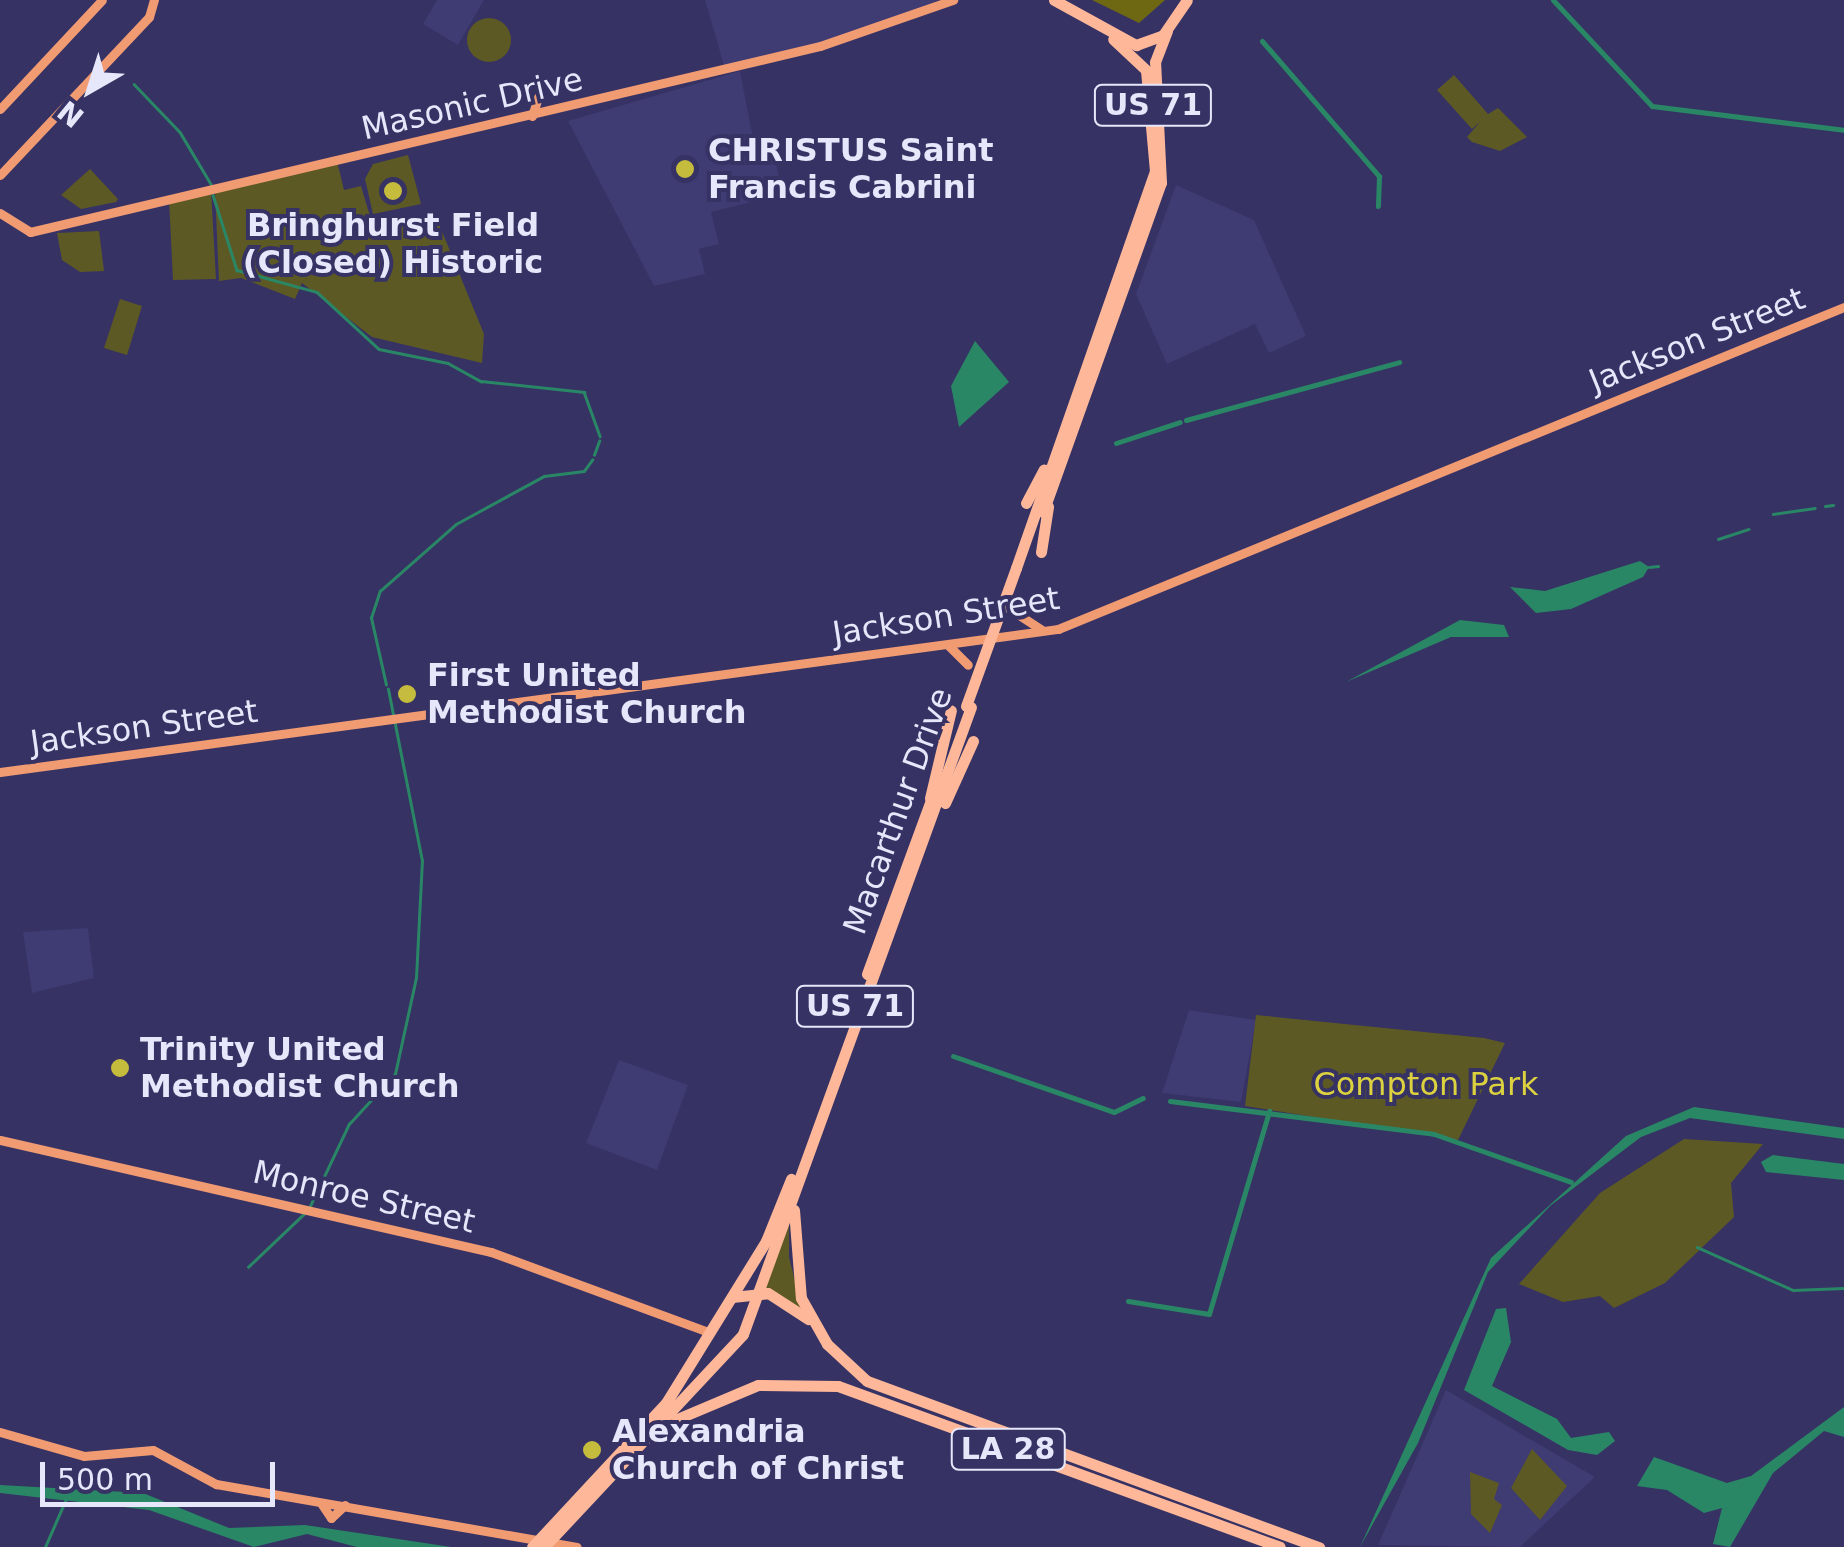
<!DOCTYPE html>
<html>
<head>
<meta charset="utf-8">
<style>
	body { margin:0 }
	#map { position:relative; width:1844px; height:1547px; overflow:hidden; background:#363264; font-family:"DejaVu Sans",sans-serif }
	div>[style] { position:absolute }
	.built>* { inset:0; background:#3f3b73 }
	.green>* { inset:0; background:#5d5924 }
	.round { border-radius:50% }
	.forest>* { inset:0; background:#6f6812 }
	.water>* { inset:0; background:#2a8766 }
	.stream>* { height:2.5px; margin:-1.25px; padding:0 1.25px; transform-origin:1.25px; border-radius:1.25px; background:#2a8766 }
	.canal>* { height:5px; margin:-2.5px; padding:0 2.5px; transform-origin:2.5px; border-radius:2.5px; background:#2a8766 }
	.major>* { height:9px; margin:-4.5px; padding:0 4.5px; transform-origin:4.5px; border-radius:4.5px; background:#f19b73 }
	.highway>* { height:11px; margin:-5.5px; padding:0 5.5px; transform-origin:5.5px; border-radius:5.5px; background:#feb899 }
	.highway-bridge>* { height:11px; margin:-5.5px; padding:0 5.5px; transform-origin:5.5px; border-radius:5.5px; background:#feb899 }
	.dots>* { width:28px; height:28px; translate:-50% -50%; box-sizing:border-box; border:5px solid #363264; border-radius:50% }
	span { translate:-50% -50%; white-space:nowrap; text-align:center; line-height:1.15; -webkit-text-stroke:8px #363264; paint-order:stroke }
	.shield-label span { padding:2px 8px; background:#363264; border:2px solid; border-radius:8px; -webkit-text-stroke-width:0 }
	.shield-label { font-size:30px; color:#e6e7fa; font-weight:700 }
	.street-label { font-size:32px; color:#e6e7fa }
	.poi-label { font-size:32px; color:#e6e7fa; font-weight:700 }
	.left { translate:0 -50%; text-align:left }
	.park-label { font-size:32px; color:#dcd13f }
	.north { position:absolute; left:40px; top:40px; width:100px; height:100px; -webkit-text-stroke:8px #363264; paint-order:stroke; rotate:219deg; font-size:28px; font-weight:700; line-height:40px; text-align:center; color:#e6e7fa }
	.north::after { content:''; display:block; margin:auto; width:35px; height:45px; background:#e6e7fa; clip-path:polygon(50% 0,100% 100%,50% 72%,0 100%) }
	.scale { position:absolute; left:40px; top:1462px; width:235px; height:45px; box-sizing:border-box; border:5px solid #e6e7fa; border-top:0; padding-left:12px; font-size:30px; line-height:35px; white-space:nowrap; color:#e6e7fa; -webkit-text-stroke:8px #363264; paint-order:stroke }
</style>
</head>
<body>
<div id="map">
	<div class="built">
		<i style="clip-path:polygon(437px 0,484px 0,458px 45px,423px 24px)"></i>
		<i style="clip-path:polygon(705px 0,938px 0,896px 21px,725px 69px)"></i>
		<i style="clip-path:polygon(740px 71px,754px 144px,771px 142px,783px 194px,711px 212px,719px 244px,699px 249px,705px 274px,654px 286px,568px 121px)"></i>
		<i style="clip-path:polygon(1176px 185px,1254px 220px,1306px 336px,1269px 353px,1255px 324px,1167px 364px,1136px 294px)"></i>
		<i style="clip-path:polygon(88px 928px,94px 978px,32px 993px,23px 932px)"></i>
		<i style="clip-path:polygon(1189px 1010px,1256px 1020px,1241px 1102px,1162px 1093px)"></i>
		<i style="clip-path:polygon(619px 1060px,688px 1085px,657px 1170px,586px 1143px)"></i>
		<i style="clip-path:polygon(1446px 1390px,1595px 1477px,1520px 1547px,1378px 1545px)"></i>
	</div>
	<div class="green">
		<i class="round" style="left:467px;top:18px;width:44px;height:44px"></i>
		<i style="clip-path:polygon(1454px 75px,1488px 114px,1498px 108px,1527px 137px,1500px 151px,1472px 142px,1467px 137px,1480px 122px,1472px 129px,1437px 90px)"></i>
		<i style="clip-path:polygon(408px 155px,421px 204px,373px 214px,365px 179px,373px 164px)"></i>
		<i style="clip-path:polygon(337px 161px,344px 190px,361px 186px,372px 223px,434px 212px,484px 334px,482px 363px,372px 337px,302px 283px,295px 299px,241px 278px,219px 281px,215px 192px)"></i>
		<i style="clip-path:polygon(90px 169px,118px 199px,116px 202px,81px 209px,61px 195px)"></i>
		<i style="clip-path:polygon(211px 190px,216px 279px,173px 280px,169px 199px)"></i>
		<i style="clip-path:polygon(99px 231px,104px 271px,80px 272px,62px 260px,57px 233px)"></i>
		<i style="clip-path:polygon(120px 299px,142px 306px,127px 355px,104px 348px)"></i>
		<i style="clip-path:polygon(1256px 1015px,1484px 1038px,1505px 1043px,1458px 1140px,1245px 1106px)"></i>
		<i style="clip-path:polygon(1684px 1139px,1763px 1144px,1731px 1183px,1734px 1217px,1665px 1283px,1614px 1308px,1600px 1296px,1563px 1302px,1519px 1284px,1600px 1193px)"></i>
		<i style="clip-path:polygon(789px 1223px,789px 1257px,802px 1309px,765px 1290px)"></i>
		<i style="clip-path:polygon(1532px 1449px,1567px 1486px,1540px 1520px,1511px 1488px)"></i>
		<i style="clip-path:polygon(1470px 1472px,1499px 1483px,1494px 1499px,1502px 1505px,1490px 1533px,1471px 1514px)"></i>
	</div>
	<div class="forest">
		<i style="clip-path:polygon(1092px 0,1165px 0,1139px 23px)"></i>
	</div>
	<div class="water">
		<i style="clip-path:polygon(975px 341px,1009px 382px,959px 427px,951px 386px)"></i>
		<i style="clip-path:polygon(1640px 561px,1649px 567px,1643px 577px,1571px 609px,1536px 613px,1510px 587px,1545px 591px)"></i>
		<i style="clip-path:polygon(1460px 620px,1504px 625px,1509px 637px,1451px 637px,1346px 682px)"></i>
		<i style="clip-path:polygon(1694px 1107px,1844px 1128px,1844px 1139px,1690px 1118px,1641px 1137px,1550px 1206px,1488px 1272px,1418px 1443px,1360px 1547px,1491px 1258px,1626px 1136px)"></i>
		<i style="clip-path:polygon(1773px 1155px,1844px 1164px,1844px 1180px,1766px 1172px,1761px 1162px)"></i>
		<i style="clip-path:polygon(1506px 1308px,1511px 1342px,1492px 1386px,1557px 1419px,1571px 1438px,1609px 1432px,1615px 1441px,1597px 1455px,1568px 1450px,1464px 1390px,1496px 1309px)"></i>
		<i style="clip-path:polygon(1844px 1407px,1844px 1437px,1824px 1431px,1773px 1473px,1730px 1547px,1713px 1544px,1722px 1508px,1704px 1513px,1667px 1490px,1637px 1486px,1654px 1457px,1727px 1483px,1751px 1476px)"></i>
		<i style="clip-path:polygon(0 1485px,143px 1493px,229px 1528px,305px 1525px,451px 1547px,357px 1547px,307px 1534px,254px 1547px,149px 1510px,0 1493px)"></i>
	</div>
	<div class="stream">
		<i style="left:134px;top:84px;width:66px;rotate:46.2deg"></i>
		<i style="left:180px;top:132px;width:61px;rotate:59.2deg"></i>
		<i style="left:213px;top:195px;width:79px;rotate:72.3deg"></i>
		<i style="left:237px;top:270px;width:83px;rotate:15.4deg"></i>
		<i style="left:317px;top:292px;width:84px;rotate:42.6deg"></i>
		<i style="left:379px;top:349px;width:70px;rotate:11.5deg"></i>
		<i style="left:448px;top:363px;width:38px;rotate:29deg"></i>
		<i style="left:481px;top:381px;width:104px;rotate:6.1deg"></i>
		<i style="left:584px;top:392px;width:47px;rotate:70deg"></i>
		<i style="left:594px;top:455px;width:15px;rotate:-70deg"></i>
		<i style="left:1825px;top:506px;width:8px;rotate:-7deg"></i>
		<i style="left:1773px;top:514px;width:42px;rotate:-8.1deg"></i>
		<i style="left:1718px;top:539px;width:32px;rotate:-18deg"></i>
		<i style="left:1649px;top:567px;width:9px;rotate:-6deg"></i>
		<i style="left:386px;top:685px;width:69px;rotate:-102.6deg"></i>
		<i style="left:371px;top:618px;width:28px;rotate:-72deg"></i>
		<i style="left:380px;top:591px;width:101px;rotate:-41.4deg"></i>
		<i style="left:456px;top:524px;width:100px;rotate:-28.6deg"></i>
		<i style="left:544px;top:476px;width:40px;rotate:-7.1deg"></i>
		<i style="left:584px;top:471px;width:14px;rotate:-54deg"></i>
		<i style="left:310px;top:1206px;width:91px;rotate:-64.6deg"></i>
		<i style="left:349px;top:1124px;width:68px;rotate:-47.4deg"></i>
		<i style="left:395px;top:1074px;width:98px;rotate:-77.7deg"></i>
		<i style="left:416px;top:978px;width:117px;rotate:-87.1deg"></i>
		<i style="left:422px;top:861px;width:175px;rotate:-101.2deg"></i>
		<i style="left:1697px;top:1247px;width:105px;rotate:24.1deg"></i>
		<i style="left:1793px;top:1290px;width:51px;rotate:-2.2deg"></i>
		<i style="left:248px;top:1267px;width:79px;rotate:-43.5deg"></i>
		<i style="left:45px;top:1547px;width:52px;rotate:-66.4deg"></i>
	</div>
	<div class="canal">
		<i style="left:1553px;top:0;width:145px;rotate:47deg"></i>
		<i style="left:1652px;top:106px;width:193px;rotate:7.1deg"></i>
		<i style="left:1262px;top:41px;width:179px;rotate:49.1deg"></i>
		<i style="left:1379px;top:176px;width:30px;rotate:92deg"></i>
		<i style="left:1186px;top:420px;width:221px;rotate:-15.2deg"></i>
		<i style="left:1116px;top:443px;width:67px;rotate:-18.2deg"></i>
		<i style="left:953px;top:1056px;width:170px;rotate:19.2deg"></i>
		<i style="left:1114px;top:1112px;width:32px;rotate:-26deg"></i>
		<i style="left:1170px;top:1101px;width:266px;rotate:7.1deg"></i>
		<i style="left:1434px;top:1134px;width:145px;rotate:19.3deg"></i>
		<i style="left:1128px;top:1301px;width:82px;rotate:9.1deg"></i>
		<i style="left:1209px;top:1314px;width:212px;rotate:-73.5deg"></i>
	</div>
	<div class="major">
		<i style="left:0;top:109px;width:149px;rotate:-46.9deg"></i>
		<i style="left:532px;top:116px;width:20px;rotate:-72deg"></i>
		<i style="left:0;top:175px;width:217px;rotate:-46.7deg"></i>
		<i style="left:149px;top:17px;width:18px;rotate:-74deg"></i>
		<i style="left:0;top:213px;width:36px;rotate:32deg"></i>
		<i style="left:30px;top:232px;width:812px;rotate:-13.25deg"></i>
		<i style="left:820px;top:46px;width:141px;rotate:-19.1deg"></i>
		<i style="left:1019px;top:615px;width:27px;rotate:33deg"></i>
		<i style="left:948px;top:645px;width:28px;rotate:45deg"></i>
		<i style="left:0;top:772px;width:1068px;rotate:-7.7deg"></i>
		<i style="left:1058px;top:629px;width:849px;rotate:-22.28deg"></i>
		<i style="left:0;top:1140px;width:504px;rotate:12.85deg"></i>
		<i style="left:491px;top:1252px;width:232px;rotate:20.2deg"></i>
		<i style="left:0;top:1432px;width:87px;rotate:15.9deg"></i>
		<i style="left:84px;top:1456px;width:69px;rotate:-5deg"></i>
		<i style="left:153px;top:1450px;width:72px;rotate:28.4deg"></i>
		<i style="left:216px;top:1484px;width:366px;rotate:9.9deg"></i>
		<i style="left:321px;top:1503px;width:18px;rotate:56deg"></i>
		<i style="left:331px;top:1518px;width:19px;rotate:-43deg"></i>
	</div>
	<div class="highway">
		<i style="left:1054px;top:0;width:94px;rotate:28.8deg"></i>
		<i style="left:1136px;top:45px;width:29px;rotate:-20deg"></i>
		<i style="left:1163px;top:35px;width:42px;rotate:-55.6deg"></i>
		<i style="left:1026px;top:503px;width:38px;rotate:-62deg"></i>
		<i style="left:1043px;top:512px;width:350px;rotate:-70.3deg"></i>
		<i style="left:1161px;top:183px;width:121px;rotate:-92.8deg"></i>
		<i style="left:1155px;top:62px;width:33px;rotate:-69deg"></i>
		<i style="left:1041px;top:552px;width:46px;rotate:-81.2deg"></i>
		<i style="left:1016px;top:568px;width:421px;rotate:-70.7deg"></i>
		<i style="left:1155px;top:171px;width:101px;rotate:-95.1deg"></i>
		<i style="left:1146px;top:70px;width:45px;rotate:-136.8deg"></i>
		<i style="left:930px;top:798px;width:90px;rotate:-76.6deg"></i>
		<i style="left:945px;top:803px;width:68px;rotate:-65.7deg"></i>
		<i style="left:867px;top:974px;width:191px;rotate:-69.8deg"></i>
		<i style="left:794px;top:1210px;width:88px;rotate:85.5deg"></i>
		<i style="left:801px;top:1298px;width:53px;rotate:60.5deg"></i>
		<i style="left:827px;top:1344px;width:54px;rotate:42.8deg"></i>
		<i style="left:867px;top:1381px;width:482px;rotate:20.2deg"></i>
		<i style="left:732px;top:1297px;width:36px;rotate:-6deg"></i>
		<i style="left:768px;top:1293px;width:48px;rotate:33deg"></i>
		<i style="left:677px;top:1419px;width:88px;rotate:-22.8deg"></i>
		<i style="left:758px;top:1385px;width:80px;rotate:0.7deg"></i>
		<i style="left:838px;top:1386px;width:470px;rotate:20deg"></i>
		<i style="left:532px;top:1547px;width:197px;rotate:-47.1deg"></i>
		<i style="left:666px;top:1403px;width:190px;rotate:-58.3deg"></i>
		<i style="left:766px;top:1241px;width:67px;rotate:-68deg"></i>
		<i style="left:544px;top:1547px;width:291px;rotate:-46.9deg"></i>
		<i style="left:743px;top:1334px;width:667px;rotate:-70.02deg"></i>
	</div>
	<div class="highway-bridge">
		<i style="left:966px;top:706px;width:147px;rotate:-70.1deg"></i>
	</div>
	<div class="dots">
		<i style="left:685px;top:169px;background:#c5bc3d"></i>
		<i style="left:393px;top:191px;background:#c5bc3d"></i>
		<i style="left:407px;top:694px;background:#c5bc3d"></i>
		<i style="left:120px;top:1068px;background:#c5bc3d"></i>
		<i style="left:592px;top:1450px;background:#c5bc3d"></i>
	</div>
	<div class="shield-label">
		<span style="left:1153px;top:105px">US 71</span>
		<span style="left:855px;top:1006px">US 71</span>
		<span style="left:1008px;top:1449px">LA 28</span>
	</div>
	<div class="street-label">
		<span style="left:472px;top:104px;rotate:-13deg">Masonic Drive</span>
		<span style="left:1697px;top:340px;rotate:-22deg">Jackson Street</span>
		<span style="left:946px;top:616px;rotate:-9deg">Jackson Street</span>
		<span style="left:144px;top:727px;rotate:-8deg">Jackson Street</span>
		<span style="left:898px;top:811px;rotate:-70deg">Macarthur Drive</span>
		<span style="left:364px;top:1197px;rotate:13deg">Monroe Street</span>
	</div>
	<div class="poi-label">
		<span class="left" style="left:708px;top:169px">CHRISTUS Saint<br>Francis Cabrini</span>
		<span style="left:393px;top:244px">Bringhurst Field<br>(Closed) Historic</span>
		<span class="left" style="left:427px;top:694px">First United<br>Methodist Church</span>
		<span class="left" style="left:140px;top:1068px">Trinity United<br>Methodist Church</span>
		<span class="left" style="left:612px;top:1450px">Alexandria<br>Church of Christ</span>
	</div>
	<div class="park-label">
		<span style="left:1426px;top:1084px">Compton Park</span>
	</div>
	<div class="north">N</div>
	<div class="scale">500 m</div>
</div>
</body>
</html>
